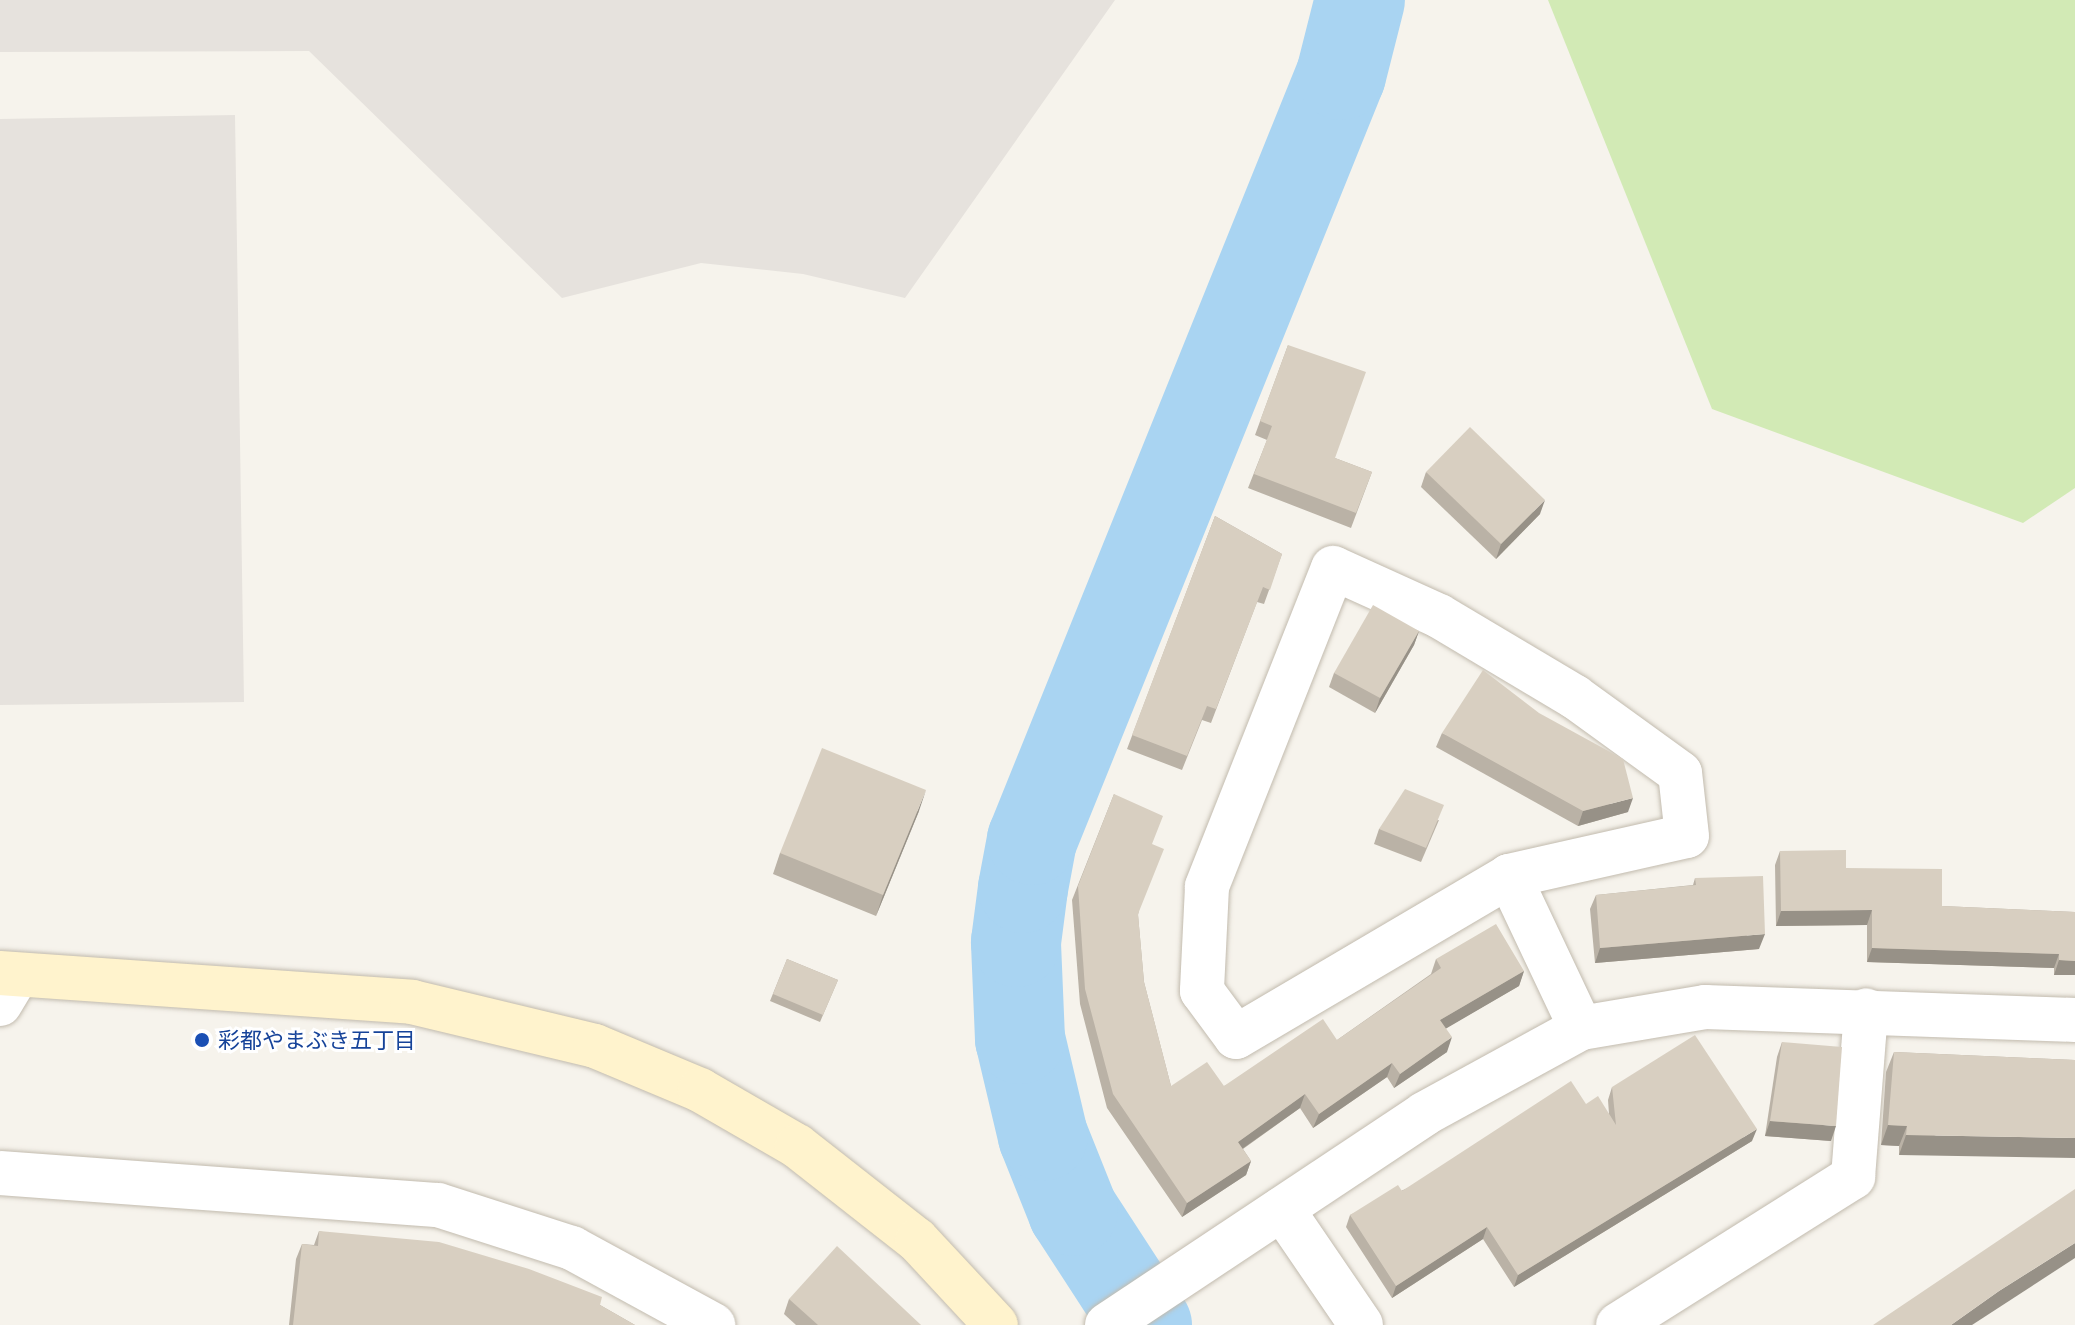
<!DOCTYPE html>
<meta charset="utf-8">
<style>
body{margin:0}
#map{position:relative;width:2075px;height:1325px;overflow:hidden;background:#f6f3ec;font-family:Commissioner,"Noto Sans JP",sans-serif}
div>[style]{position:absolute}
.industrial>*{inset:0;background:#e6e2dd}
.green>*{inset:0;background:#d2eab5}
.river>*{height:90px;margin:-45px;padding:0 45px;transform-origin:45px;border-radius:45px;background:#a9d4f2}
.roads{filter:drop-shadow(0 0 2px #c2bbae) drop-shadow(0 0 2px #c2bbae)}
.street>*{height:44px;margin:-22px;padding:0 22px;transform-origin:22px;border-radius:22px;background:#fff}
.secondary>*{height:44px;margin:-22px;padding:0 22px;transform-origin:22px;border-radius:22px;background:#fff3cd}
.wall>*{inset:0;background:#bab2a6}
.shaded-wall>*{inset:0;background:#979187}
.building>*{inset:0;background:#d8cfc1}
.dots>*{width:22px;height:22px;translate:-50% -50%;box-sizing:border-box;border:4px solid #fff;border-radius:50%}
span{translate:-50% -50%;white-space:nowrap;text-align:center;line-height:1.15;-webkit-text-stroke:6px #fff;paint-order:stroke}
.transit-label{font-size:22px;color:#164399}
.left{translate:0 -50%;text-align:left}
</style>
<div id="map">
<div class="industrial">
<div style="clip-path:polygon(0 0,1115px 0,905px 298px,803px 274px,701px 263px,562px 298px,309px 51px,0 52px)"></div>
<div style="clip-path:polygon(235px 115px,244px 702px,0 705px,0 119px)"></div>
</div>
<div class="green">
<div style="clip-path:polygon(1548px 0,2075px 0,2075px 488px,2023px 523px,1712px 409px)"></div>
</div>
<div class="river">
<div style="left:1147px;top:1325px;width:136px;rotate:-123deg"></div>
<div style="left:1073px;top:1211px;width:81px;rotate:-111.8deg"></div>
<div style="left:1043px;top:1136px;width:100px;rotate:-103.3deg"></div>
<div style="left:1020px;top:1039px;width:97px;rotate:-92.4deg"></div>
<div style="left:1016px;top:942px;width:54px;rotate:-82.6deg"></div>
<div style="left:1023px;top:888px;width:49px;rotate:-79.4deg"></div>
<div style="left:1032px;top:840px;width:825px;rotate:-68.01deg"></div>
<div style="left:1341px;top:75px;width:77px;rotate:-75.8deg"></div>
</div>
<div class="roads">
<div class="street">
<div style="left:1509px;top:876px;width:182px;rotate:-12.7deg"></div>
<div style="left:1687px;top:836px;width:63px;rotate:-96.3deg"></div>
<div style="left:1680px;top:773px;width:130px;rotate:-144.1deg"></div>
<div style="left:1575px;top:697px;width:158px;rotate:-149.2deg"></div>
<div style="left:1439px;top:616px;width:116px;rotate:-155.6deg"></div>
<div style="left:1333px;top:568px;width:343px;rotate:111.6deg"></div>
<div style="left:1207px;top:887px;width:104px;rotate:92.8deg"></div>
<div style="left:1202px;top:991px;width:57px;rotate:53.5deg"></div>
<div style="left:1236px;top:1037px;width:317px;rotate:-30.5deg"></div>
<div style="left:1509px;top:876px;width:168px;rotate:64.7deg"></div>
<div style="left:0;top:1004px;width:33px;rotate:-59deg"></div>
<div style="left:0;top:1173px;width:439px;rotate:4.2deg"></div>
<div style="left:438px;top:1205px;width:141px;rotate:17.8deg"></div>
<div style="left:572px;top:1248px;width:161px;rotate:28.6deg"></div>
<div style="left:1282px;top:1209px;width:140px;rotate:55.7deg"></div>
<div style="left:1107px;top:1325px;width:381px;rotate:-33.6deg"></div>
<div style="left:1424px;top:1114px;width:179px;rotate:-28.7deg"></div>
<div style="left:1581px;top:1028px;width:126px;rotate:-9.6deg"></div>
<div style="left:1705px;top:1007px;width:370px;rotate:2deg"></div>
<div style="left:1618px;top:1325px;width:278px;rotate:-32.2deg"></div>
<div style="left:1853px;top:1177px;width:167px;rotate:-85.5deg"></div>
</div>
<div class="secondary">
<div style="left:0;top:973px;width:413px;rotate:4deg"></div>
<div style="left:412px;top:1002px;width:188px;rotate:13.5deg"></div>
<div style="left:595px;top:1046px;width:114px;rotate:22.7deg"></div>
<div style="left:700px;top:1090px;width:112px;rotate:30deg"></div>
<div style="left:797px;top:1146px;width:152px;rotate:38.1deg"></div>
<div style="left:917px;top:1240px;width:116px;rotate:47.1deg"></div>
</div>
</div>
<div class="wall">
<div style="clip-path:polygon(1288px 345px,1335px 458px,1372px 472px,1351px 528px,1248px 488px,1267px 440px,1255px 435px)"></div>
<div style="clip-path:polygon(1426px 472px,1540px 514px,1496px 559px,1421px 487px)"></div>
<div style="clip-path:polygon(1215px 516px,1282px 554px,1264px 604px,1257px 602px,1211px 723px,1202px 720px,1182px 770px,1127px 749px)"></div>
<div style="clip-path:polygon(1419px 631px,1414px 645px,1375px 713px,1329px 687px,1334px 673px)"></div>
<div style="clip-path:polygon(1442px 733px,1628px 812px,1578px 826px,1436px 747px)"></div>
<div style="clip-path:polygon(1114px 794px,1152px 844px,1138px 915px,1144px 982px,1171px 1086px,1224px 1086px,1337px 1040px,1431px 974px,1436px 959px,1524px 971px,1519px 986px,1446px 1028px,1447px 1052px,1394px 1088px,1387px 1077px,1313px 1128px,1300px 1108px,1243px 1149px,1251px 1161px,1246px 1175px,1182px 1217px,1107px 1108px,1080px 1004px,1072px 900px)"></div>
<div style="clip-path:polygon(919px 811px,876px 916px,773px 874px,780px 853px)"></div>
<div style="clip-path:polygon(1439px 820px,1421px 862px,1374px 844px,1379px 829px)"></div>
<div style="clip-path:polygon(1780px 851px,1942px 906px,2075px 912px,2075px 975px,2054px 975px,2054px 968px,1867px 962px,1867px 925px,1776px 926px,1775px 865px)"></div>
<div style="clip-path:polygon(1695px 878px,1759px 949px,1595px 963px,1590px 909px,1596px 895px,1693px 885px)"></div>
<div style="clip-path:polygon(787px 959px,838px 980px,820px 1022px,770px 1001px)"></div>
<div style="clip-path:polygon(1782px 1042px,1831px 1141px,1765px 1136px,1777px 1057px)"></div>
<div style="clip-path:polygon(1894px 1052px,2075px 1060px,1899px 1155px,1899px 1146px,1881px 1145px,1886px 1072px)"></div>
<div style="clip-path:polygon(1612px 1087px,1752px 1141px,1514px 1287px,1483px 1239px,1392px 1298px,1346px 1227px,1350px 1215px,1586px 1104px,1609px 1114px,1608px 1100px)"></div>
<div style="clip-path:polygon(319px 1231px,600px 1305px,635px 1325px,289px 1325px,296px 1259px,302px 1244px,314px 1245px)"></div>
<div style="clip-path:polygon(789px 1299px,921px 1325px,796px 1325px,784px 1314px)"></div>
</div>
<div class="shaded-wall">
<div style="clip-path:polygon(1545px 500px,1540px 514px,1496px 559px,1501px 544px)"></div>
<div style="clip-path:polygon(1419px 631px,1414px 645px,1375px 713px,1380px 698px)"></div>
<div style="clip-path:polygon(926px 790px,919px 811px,876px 916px,883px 895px)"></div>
<div style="clip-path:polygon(1633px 798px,1628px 812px,1578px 826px,1583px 811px)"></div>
<div style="clip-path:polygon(1872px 910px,1867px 925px,1776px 926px,1781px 911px)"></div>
<div style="clip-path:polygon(1765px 934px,1759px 949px,1595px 963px,1600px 948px)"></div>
<div style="clip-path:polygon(1872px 948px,2059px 954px,2054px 968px,1867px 962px)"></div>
<div style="clip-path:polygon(2059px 960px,2075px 961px,2075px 975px,2054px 975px)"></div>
<div style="clip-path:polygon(1524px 971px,1519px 986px,1435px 1035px,1440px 1020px)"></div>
<div style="clip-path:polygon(1452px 1037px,1447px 1052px,1394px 1088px,1400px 1074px)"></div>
<div style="clip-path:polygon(1392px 1063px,1387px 1077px,1313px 1128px,1319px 1114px)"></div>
<div style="clip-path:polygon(1305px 1094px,1300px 1108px,1232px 1156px,1238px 1142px)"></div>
<div style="clip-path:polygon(1770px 1121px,1836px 1126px,1831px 1141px,1765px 1136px)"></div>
<div style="clip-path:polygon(1888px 1125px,1907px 1126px,1899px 1146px,1881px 1145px)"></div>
<div style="clip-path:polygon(1757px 1129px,1752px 1141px,1514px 1287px,1518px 1275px)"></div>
<div style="clip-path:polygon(1906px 1135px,2075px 1138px,2075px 1158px,1899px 1155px)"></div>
<div style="clip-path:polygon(1251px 1161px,1246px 1175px,1182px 1217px,1187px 1203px)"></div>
<div style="clip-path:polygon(1487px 1227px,1483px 1239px,1392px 1298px,1396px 1286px)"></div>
<div style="clip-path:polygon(2075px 1243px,2075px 1258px,1972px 1325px,1951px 1325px,1999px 1291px)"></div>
</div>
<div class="building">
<div style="clip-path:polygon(1288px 345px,1366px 372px,1335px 458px,1372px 472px,1356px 513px,1254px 474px,1272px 426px,1260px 421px)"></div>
<div style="clip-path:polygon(1470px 427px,1545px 500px,1501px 544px,1426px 472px)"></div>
<div style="clip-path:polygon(1215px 516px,1282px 554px,1270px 590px,1263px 587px,1216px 709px,1207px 706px,1187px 756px,1132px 735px)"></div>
<div style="clip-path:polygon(1373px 605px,1419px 631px,1380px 698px,1334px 673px)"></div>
<div style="clip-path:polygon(1483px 670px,1539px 713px,1623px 759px,1633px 798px,1583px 811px,1442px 733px)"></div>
<div style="clip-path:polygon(822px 748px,926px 790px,883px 895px,780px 853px)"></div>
<div style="clip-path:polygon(1405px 789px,1444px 805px,1426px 848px,1379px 829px)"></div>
<div style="clip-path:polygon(1114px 794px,1163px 816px,1152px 844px,1164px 849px,1138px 914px,1144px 982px,1171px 1086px,1207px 1062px,1224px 1086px,1323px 1019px,1337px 1040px,1441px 968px,1436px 959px,1496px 924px,1524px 971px,1440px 1020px,1452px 1037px,1400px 1074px,1392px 1063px,1319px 1114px,1305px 1094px,1238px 1142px,1251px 1161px,1187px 1203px,1113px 1094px,1085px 989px,1078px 886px)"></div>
<div style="clip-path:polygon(1846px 850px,1846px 868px,1942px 869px,1942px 906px,2075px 912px,2075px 961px,2059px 960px,2059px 954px,1872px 948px,1872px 910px,1781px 911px,1780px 851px)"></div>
<div style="clip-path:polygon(1763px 876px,1765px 934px,1600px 948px,1596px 895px,1696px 885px,1695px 878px)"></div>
<div style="clip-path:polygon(787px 959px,838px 980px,823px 1015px,773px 994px)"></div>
<div style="clip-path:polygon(1695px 1035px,1757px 1129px,1518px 1275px,1487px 1227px,1396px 1286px,1350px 1215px,1398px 1185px,1402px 1191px,1571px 1081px,1586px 1104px,1598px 1096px,1616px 1125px,1612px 1087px)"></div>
<div style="clip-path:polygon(1782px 1042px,1842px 1047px,1836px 1126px,1770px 1121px)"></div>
<div style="clip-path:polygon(1894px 1052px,2075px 1060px,2075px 1138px,1906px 1135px,1907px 1126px,1888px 1125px)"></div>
<div style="clip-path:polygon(2075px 1189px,2075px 1243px,1999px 1291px,1951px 1325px,1873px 1325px)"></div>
<div style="clip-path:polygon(319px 1231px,439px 1242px,529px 1269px,602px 1297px,600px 1305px,635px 1325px,293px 1325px,302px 1244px,318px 1246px)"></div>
<div style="clip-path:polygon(837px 1246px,921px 1325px,818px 1325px,789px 1299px)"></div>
</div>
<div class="dots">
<div style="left:202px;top:1040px;background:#1a4fb4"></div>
</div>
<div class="transit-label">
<span class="left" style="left:218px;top:1040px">彩都やまぶき五丁目</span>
</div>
</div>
